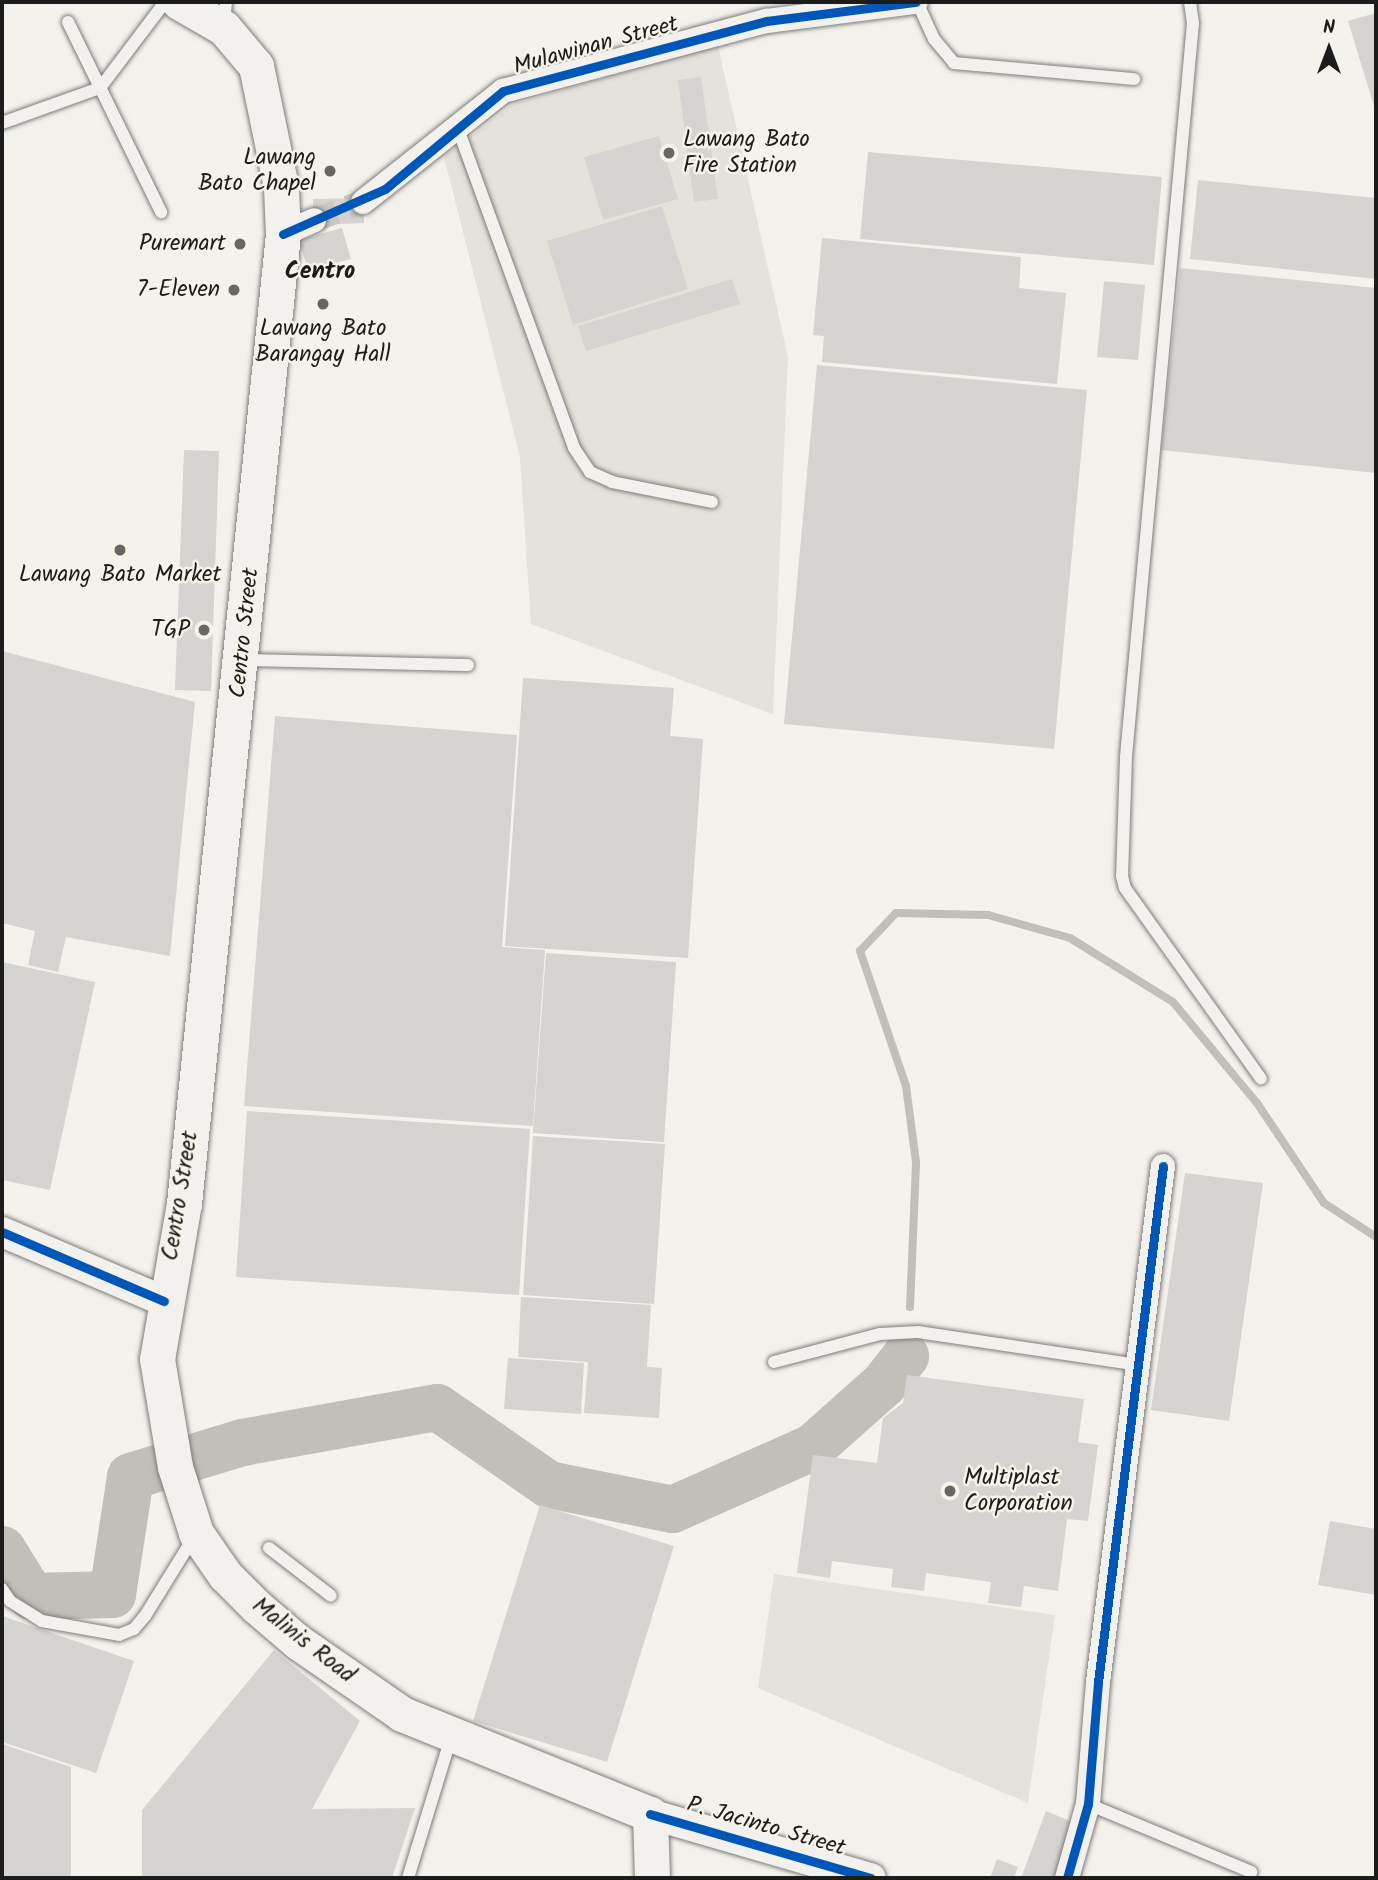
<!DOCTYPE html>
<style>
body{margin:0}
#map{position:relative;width:1378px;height:1880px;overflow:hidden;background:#f4f2ec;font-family:Kalam,sans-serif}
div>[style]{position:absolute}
.built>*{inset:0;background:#e4e2da}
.stream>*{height:8px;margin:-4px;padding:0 4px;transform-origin:4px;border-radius:4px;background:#c2bfb8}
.river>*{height:47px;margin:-23.5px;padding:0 23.5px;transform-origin:23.5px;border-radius:23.5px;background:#c2bfb8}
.building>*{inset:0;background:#d5d4d0}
.minor-tunnel>*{height:24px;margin-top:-12px;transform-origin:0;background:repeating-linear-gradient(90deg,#c9c7c2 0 24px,transparent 0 36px)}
.roads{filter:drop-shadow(0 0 2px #7d7c7a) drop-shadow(0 0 2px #7d7c7a)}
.service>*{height:12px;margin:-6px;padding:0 6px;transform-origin:6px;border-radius:6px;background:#f2f1ed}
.minor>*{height:24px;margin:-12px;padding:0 12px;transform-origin:12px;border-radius:12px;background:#f2f1ed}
.tertiary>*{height:30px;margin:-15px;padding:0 15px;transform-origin:15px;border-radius:15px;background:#f2f1ed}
.secondary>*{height:35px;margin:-17.5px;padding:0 17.5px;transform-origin:17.5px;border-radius:17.5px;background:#f2f1ed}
.cycleway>*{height:9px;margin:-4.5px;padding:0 4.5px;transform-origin:4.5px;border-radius:4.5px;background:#0057b8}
.dots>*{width:19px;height:19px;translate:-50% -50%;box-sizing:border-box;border:4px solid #f7f3e8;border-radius:50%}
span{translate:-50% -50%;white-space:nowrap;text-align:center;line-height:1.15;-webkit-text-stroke:5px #f7f3e8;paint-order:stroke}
.street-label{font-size:23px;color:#1c1c1c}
.poi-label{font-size:23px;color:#1c1c1c}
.left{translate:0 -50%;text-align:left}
.right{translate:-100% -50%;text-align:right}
.neighbourhood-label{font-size:24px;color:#1c1c1c;font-weight:700}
.frame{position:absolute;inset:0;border:4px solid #1c1c1c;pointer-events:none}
.north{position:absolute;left:1294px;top:14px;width:70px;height:70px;-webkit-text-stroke:5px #f7f3e8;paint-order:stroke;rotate:0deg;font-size:19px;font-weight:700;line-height:28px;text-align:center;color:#1c1c1c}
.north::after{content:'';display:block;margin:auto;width:24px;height:32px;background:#1c1c1c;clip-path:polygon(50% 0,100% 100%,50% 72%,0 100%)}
</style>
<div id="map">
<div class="built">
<div style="clip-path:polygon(718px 46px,788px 357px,773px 714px,531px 624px,520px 457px,444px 157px,513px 104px)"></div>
<div style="clip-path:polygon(774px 1574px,1055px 1615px,1028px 1803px,758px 1688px)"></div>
</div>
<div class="stream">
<div style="left:910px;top:1307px;width:145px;rotate:-87.6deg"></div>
<div style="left:916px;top:1162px;width:77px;rotate:-97.5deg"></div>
<div style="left:906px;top:1086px;width:143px;rotate:-108.8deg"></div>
<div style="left:860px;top:951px;width:52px;rotate:-46.5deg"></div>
<div style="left:896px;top:913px;width:92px;rotate:1.2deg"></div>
<div style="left:988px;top:915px;width:85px;rotate:15.7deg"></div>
<div style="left:1070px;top:938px;width:121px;rotate:31.9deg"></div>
<div style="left:1173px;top:1002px;width:131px;rotate:50.3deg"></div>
<div style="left:1257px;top:1103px;width:120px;rotate:56.2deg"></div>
<div style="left:1324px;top:1203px;width:62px;rotate:33.2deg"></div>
</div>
<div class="river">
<div style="left:2px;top:1549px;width:55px;rotate:58.3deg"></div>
<div style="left:31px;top:1596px;width:81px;rotate:-1.4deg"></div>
<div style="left:112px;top:1594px;width:119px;rotate:-81.3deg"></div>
<div style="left:130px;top:1476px;width:117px;rotate:-16.9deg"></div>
<div style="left:242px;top:1442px;width:198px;rotate:-10.2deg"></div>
<div style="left:437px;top:1407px;width:135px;rotate:34.7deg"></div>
<div style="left:548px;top:1484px;width:126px;rotate:11.4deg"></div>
<div style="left:672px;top:1509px;width:153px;rotate:-23.9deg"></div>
<div style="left:812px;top:1447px;width:95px;rotate:-41.6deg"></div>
<div style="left:883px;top:1384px;width:36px;rotate:-52deg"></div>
</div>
<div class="building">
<div style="clip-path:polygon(1376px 13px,1376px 113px,1348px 21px)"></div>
<div style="clip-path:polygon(701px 77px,718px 199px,694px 202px,678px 80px)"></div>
<div style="clip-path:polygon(659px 136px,678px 199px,603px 220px,584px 157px)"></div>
<div style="clip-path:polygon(868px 152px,1162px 177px,1154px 265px,860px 239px)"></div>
<div style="clip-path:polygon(1198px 180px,1376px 198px,1376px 279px,1190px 259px)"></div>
<div style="clip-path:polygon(363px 198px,364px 223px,314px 225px,313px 199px)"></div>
<div style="clip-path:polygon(662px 206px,688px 289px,573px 325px,547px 241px)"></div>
<div style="clip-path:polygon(342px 228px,351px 259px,308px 270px,299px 240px)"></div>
<div style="clip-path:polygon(822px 238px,1021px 257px,1019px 288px,1066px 293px,1057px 384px,822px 362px,824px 336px,813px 335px)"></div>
<div style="clip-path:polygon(1180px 268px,1376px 288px,1376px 473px,1161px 450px)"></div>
<div style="clip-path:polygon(732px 279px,740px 304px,586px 351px,578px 326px)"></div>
<div style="clip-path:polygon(1104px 281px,1145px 285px,1138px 360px,1097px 357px)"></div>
<div style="clip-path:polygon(817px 365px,1087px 390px,1054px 749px,784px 724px)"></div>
<div style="clip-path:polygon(184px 450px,219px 451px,211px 691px,175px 690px)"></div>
<div style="clip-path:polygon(2px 651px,195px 702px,170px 956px,66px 937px,58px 972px,28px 965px,35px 931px,2px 923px)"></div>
<div style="clip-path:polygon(523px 678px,674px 688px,670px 736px,703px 739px,688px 958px,505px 946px)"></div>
<div style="clip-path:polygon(275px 716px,517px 735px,502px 947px,545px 950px,533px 1126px,244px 1106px)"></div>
<div style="clip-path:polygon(546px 953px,676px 962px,664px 1142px,533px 1133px)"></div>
<div style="clip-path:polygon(2px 962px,95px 982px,50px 1190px,2px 1180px)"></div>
<div style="clip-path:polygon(247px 1111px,530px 1129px,519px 1295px,236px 1277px)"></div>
<div style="clip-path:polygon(533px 1136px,665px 1144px,654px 1304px,523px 1295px)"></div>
<div style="clip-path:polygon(1185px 1173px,1263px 1183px,1229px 1421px,1151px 1410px)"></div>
<div style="clip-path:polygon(521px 1297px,651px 1305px,647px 1367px,662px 1368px,659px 1418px,584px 1413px,588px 1362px,518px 1357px)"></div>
<div style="clip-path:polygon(508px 1358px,584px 1363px,581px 1414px,504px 1409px)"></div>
<div style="clip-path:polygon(907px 1375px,1084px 1399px,1078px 1442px,1098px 1445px,1088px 1521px,1067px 1519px,1058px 1591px,1024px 1586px,1021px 1607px,988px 1603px,991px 1582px,926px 1573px,924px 1591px,891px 1587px,893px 1569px,832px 1561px,830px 1578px,797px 1573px,813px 1455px,877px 1463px,883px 1418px,903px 1403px)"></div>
<div style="clip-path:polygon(540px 1505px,674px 1546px,607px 1762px,473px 1721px)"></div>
<div style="clip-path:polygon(1330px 1521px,1376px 1529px,1376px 1595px,1318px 1585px)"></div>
<div style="clip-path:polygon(2px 1616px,134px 1661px,96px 1773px,2px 1742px)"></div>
<div style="clip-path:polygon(274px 1650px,360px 1721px,312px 1809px,415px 1808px,392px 1878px,142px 1878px,142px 1810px)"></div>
<div style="clip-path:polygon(2px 1744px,71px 1767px,71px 1878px,2px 1878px)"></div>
<div style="clip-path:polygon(1046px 1811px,1075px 1823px,1054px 1878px,1021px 1878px)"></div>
<div style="clip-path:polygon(997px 1859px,1018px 1867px,1014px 1878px,990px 1878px)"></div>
</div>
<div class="minor-tunnel">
<div style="left:314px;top:220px;width:52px;rotate:-20.2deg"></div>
</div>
<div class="roads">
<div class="service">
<div style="left:917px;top:2px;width:41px;rotate:65.3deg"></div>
<div style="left:934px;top:39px;width:31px;rotate:50deg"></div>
<div style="left:954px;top:63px;width:181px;rotate:5.1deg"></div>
<div style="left:1190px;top:2px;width:21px;rotate:82deg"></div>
<div style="left:1193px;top:23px;width:737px;rotate:95.22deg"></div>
<div style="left:1126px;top:757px;width:119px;rotate:91.9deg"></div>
<div style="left:1122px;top:876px;width:12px;rotate:76deg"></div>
<div style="left:1125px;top:888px;width:234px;rotate:54.5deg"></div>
<div style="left:68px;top:22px;width:212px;rotate:63.9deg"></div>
<div style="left:224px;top:24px;width:22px;rotate:-85deg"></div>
<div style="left:2px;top:123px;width:104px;rotate:-19.7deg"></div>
<div style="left:100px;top:88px;width:108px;rotate:-52.9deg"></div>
<div style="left:458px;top:129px;width:339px;rotate:70deg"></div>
<div style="left:574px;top:448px;width:29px;rotate:56deg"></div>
<div style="left:590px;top:472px;width:24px;rotate:24deg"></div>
<div style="left:612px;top:482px;width:102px;rotate:11.3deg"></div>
<div style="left:243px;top:660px;width:225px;rotate:1.3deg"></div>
<div style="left:774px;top:1362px;width:110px;rotate:-14.8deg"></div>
<div style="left:880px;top:1334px;width:38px;rotate:-3deg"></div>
<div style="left:918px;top:1332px;width:222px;rotate:8.5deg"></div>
<div style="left:269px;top:1548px;width:78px;rotate:37.7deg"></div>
<div style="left:2px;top:1589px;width:14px;rotate:56deg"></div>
<div style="left:10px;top:1601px;width:38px;rotate:32deg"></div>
<div style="left:42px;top:1621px;width:78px;rotate:10.3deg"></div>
<div style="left:119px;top:1635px;width:16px;rotate:-22deg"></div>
<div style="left:134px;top:1629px;width:17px;rotate:-50deg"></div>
<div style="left:145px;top:1616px;width:93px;rotate:-58.2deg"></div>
<div style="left:1088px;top:1804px;width:177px;rotate:22.6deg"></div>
<div style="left:408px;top:1878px;width:147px;rotate:-73deg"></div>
</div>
<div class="minor">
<div style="left:363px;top:202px;width:179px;rotate:-38.4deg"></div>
<div style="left:503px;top:91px;width:273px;rotate:-14.9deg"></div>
<div style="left:767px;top:21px;width:150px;rotate:-7.3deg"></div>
<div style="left:283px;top:234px;width:34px;rotate:-24deg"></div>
<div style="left:1067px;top:1878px;width:77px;rotate:-74.2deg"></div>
<div style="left:1088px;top:1804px;width:122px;rotate:-85.3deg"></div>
<div style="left:1098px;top:1682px;width:520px;rotate:-82.82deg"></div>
</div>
<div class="tertiary">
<div style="left:2px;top:1232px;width:176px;rotate:23.1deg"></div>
<div style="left:650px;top:1814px;width:230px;rotate:16.2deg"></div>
</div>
<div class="secondary">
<div style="left:179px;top:2px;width:52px;rotate:30deg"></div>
<div style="left:224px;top:28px;width:50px;rotate:49.9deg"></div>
<div style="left:256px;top:66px;width:124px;rotate:78.3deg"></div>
<div style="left:281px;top:187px;width:47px;rotate:87.6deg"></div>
<div style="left:283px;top:234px;width:974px;rotate:95.83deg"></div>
<div style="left:184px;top:1203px;width:158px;rotate:99.8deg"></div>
<div style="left:157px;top:1359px;width:109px;rotate:80.5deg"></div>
<div style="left:175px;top:1467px;width:69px;rotate:72.3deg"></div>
<div style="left:196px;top:1533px;width:51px;rotate:55.4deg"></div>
<div style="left:225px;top:1575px;width:45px;rotate:45deg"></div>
<div style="left:257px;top:1607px;width:54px;rotate:40.5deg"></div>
<div style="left:298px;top:1642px;width:126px;rotate:34.7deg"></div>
<div style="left:402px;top:1714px;width:267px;rotate:22deg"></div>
<div style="left:650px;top:1814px;width:64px;rotate:88.2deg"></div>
</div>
</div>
<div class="cycleway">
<div style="left:283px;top:234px;width:111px;rotate:-23.8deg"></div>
<div style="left:385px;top:189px;width:153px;rotate:-39.7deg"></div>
<div style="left:503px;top:91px;width:273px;rotate:-14.9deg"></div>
<div style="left:767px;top:21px;width:150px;rotate:-7.3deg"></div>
<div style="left:2px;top:1232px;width:176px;rotate:23.1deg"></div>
<div style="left:650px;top:1814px;width:230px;rotate:16.2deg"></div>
<div style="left:1067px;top:1878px;width:77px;rotate:-74.2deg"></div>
<div style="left:1088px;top:1804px;width:122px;rotate:-85.3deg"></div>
<div style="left:1098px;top:1682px;width:520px;rotate:-82.82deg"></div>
</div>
<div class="dots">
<div style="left:669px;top:153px;background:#686765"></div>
<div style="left:330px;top:171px;background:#686765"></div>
<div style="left:240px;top:244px;background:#686765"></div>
<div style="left:234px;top:290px;background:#686765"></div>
<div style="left:323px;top:304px;background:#686765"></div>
<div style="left:120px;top:550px;background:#686765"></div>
<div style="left:204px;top:630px;background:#686765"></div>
<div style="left:950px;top:1491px;background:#686765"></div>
</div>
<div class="street-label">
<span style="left:596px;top:46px;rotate:-15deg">Mulawinan Street</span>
<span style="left:245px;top:633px;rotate:-84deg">Centro Street</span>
<span style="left:181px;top:1196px;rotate:-81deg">Centro Street</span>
<span style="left:303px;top:1641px;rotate:38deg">Malinis Road</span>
<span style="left:766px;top:1827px;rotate:16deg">P. Jacinto Street</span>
</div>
<div class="poi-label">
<span class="left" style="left:683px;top:153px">Lawang Bato<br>Fire Station</span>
<span class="right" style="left:316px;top:171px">Lawang<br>Bato Chapel</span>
<span class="right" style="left:226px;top:244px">Puremart</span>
<span class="right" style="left:220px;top:290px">7-Eleven</span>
<span style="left:323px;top:342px">Lawang Bato<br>Barangay Hall</span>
<span style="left:120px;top:575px">Lawang Bato Market</span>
<span class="right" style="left:190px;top:630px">TGP</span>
<span class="left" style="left:964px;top:1491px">Multiplast<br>Corporation</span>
</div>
<div class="neighbourhood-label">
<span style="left:320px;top:272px">Centro</span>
</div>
<div class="frame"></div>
<div class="north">N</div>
</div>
